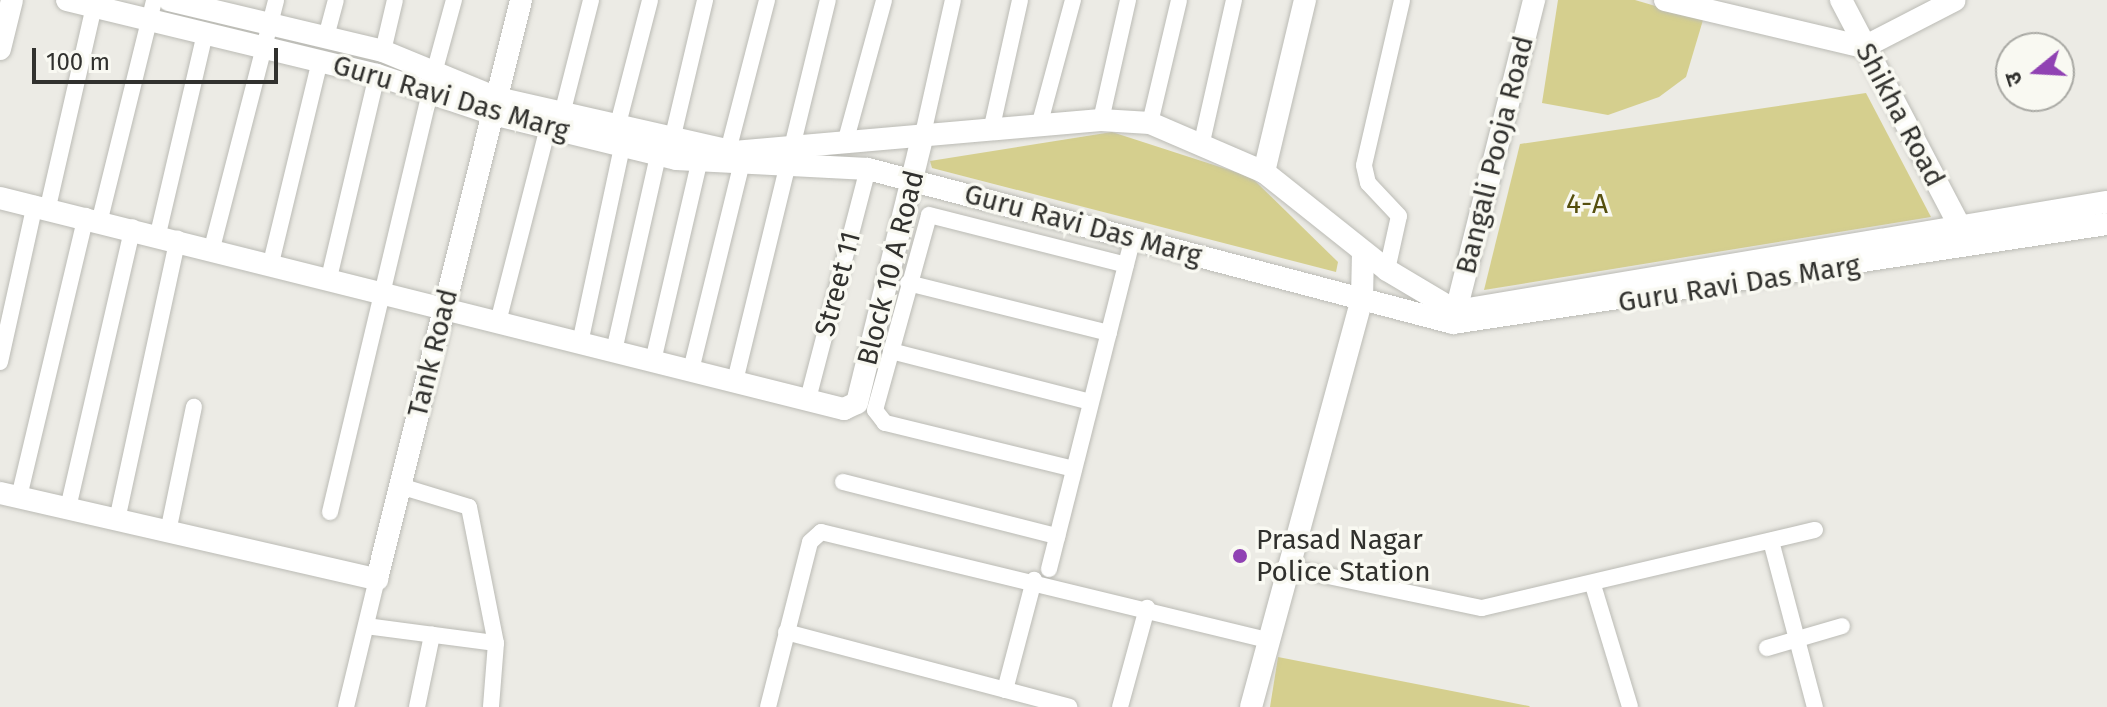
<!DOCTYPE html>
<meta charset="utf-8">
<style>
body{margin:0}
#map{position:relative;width:2107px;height:707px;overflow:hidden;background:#ecebe5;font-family:"Fira Sans","Noto Sans Devanagari",sans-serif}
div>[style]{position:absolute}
.green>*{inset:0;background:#d5cf8e}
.roads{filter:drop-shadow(0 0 2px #bbbbb5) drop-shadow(0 0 2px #bbbbb5)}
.street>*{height:16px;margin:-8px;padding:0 8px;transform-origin:8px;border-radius:8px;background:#fff}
.secondary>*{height:22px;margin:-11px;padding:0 11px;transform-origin:11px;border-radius:11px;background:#fff}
.dots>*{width:22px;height:22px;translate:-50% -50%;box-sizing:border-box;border:4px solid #f9f9f2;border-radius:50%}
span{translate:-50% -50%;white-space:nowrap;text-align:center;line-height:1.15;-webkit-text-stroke:7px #f9f9f2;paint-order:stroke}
.street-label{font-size:28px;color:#31312e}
.park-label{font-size:28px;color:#554f0e}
.poi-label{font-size:28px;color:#31312e}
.left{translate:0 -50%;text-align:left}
.north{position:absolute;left:1995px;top:32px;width:80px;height:80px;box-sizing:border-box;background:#f9f9f2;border:2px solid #a9a9a4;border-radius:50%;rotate:252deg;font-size:22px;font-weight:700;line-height:32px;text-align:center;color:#31312e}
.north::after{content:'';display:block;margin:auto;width:28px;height:36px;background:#9042b3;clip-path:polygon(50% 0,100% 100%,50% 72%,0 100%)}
.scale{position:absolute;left:32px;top:48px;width:246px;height:36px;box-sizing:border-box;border:4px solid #31312e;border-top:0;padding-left:10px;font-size:24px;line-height:28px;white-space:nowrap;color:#31312e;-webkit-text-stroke:6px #f9f9f2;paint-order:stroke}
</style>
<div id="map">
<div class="green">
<div style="clip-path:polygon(1558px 0,1635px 0,1703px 20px,1686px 77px,1659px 97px,1608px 115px,1542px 103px)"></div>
<div style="clip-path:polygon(1866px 93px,1931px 217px,1484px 290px,1520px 144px)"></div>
<div style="clip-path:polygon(1112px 132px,1251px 177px,1338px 262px,1336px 272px,932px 168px,930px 161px)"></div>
<div style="clip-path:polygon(1278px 657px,1529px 706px,1530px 707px,1270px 707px)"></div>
</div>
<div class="roads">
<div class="street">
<div style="left:326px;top:37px;width:38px;rotate:-75deg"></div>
<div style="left:383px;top:51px;width:52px;rotate:-76.8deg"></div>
<div style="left:434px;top:73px;width:76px;rotate:-74.7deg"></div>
<div style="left:562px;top:114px;width:118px;rotate:-75.7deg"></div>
<div style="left:1101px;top:120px;width:123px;rotate:-77.3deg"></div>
<div style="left:1150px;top:123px;width:126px;rotate:-76.7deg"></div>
<div style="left:1039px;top:126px;width:131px;rotate:-74.9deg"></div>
<div style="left:617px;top:128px;width:132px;rotate:-75.5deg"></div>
<div style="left:991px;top:131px;width:134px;rotate:-77.5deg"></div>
<div style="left:923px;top:134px;width:137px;rotate:-77.4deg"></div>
<div style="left:672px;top:140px;width:144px;rotate:-76.7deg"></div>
<div style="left:1202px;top:142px;width:146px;rotate:-77.3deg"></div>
<div style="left:845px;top:143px;width:148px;rotate:-74.7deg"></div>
<div style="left:728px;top:151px;width:156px;rotate:-75.5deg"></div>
<div style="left:48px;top:207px;width:206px;rotate:-77.1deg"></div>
<div style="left:100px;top:219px;width:226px;rotate:-76.1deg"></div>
<div style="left:158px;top:234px;width:205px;rotate:-76.8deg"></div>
<div style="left:212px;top:248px;width:256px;rotate:-75.5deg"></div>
<div style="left:271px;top:263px;width:208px;rotate:-76.4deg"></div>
<div style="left:1387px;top:270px;width:55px;rotate:-77.5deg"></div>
<div style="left:1399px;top:216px;width:45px;rotate:-133.2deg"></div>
<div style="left:1368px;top:183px;width:18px;rotate:-103deg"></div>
<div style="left:1364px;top:165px;width:169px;rotate:-77deg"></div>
<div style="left:329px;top:278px;width:209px;rotate:-76.7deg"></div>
<div style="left:908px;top:283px;width:207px;rotate:14deg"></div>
<div style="left:498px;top:322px;width:201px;rotate:-75.6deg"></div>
<div style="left:580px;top:343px;width:200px;rotate:-77.9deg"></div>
<div style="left:614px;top:351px;width:201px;rotate:-77.3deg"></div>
<div style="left:891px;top:351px;width:206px;rotate:14.3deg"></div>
<div style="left:653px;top:361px;width:203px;rotate:-76.9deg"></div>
<div style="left:0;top:362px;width:162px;rotate:-77.5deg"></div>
<div style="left:691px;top:370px;width:209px;rotate:-76.2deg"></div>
<div style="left:735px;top:381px;width:392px;rotate:-76.3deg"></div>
<div style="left:808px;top:399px;width:238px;rotate:-75.4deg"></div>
<div style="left:1074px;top:469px;width:195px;rotate:-166.3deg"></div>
<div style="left:885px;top:423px;width:16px;rotate:-128deg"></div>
<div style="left:875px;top:410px;width:202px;rotate:-74.5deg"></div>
<div style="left:929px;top:215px;width:203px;rotate:14.2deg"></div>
<div style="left:843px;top:482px;width:221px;rotate:14.2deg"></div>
<div style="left:400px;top:486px;width:72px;rotate:16.9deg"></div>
<div style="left:469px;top:507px;width:139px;rotate:78.8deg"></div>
<div style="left:496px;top:643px;width:64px;rotate:94.5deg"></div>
<div style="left:19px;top:497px;width:289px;rotate:-76.6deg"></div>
<div style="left:68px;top:508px;width:288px;rotate:-77deg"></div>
<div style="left:330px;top:512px;width:433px;rotate:-76.6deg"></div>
<div style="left:117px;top:520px;width:288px;rotate:-77.8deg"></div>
<div style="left:168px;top:532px;width:128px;rotate:-78.3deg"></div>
<div style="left:1771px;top:541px;width:172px;rotate:75.2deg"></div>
<div style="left:1285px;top:567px;width:201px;rotate:11.8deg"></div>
<div style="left:1482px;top:608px;width:342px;rotate:-13.2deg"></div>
<div style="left:1049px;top:569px;width:341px;rotate:-75.8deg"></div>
<div style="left:1593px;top:585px;width:127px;rotate:73.1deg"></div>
<div style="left:366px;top:626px;width:131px;rotate:7.5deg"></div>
<div style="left:786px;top:632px;width:293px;rotate:14.8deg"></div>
<div style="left:1767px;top:648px;width:78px;rotate:-16.3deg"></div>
<div style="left:1005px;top:690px;width:114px;rotate:-75.2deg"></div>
<div style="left:346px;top:707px;width:132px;rotate:-76.4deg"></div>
<div style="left:417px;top:707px;width:74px;rotate:-78.2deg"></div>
<div style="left:768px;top:707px;width:170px;rotate:-75.7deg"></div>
<div style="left:810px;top:542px;width:15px;rotate:-42deg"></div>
<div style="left:821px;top:532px;width:459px;rotate:13.6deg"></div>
<div style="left:1120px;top:707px;width:103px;rotate:-74.7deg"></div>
</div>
<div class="secondary">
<div style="left:67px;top:0;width:319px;rotate:13.6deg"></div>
<div style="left:377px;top:75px;width:122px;rotate:18.6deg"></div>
<div style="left:493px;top:114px;width:188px;rotate:13.8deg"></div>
<div style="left:676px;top:159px;width:192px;rotate:3deg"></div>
<div style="left:868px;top:169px;width:605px;rotate:14.75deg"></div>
<div style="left:1453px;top:323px;width:661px;rotate:-8.61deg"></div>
<div style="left:169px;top:0;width:220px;rotate:13.4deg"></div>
<div style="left:383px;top:51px;width:123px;rotate:22.4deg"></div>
<div style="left:497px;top:98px;width:243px;rotate:12.8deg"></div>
<div style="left:734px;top:152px;width:368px;rotate:-5deg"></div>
<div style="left:1101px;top:120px;width:49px;rotate:3.5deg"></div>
<div style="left:1150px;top:123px;width:124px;rotate:23.3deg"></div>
<div style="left:1264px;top:172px;width:157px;rotate:38.5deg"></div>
<div style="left:1387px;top:270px;width:80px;rotate:30.7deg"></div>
<div style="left:1456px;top:311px;width:660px;rotate:-9.51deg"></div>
<div style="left:1665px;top:0;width:204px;rotate:13.3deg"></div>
<div style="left:1864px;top:47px;width:102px;rotate:-27.3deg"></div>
<div style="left:1841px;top:0;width:259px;rotate:62.3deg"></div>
<div style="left:0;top:49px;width:50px;rotate:-76.2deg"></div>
<div style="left:1264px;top:172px;width:177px;rotate:-76.6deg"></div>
<div style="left:0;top:198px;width:870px;rotate:14.04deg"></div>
<div style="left:844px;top:409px;width:14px;rotate:-25deg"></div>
<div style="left:857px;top:403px;width:277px;rotate:-76.2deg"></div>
<div style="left:1456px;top:311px;width:321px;rotate:-75.9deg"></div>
<div style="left:0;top:493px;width:387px;rotate:12.9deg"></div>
<div style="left:377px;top:579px;width:597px;rotate:-76.03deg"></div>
<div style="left:1251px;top:707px;width:423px;rotate:-74.8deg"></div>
<div style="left:1362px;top:299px;width:47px;rotate:-88.8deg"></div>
</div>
</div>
<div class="dots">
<div style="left:1240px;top:556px;background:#9042b3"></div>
</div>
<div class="street-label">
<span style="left:451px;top:98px;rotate:16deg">Guru Ravi Das Marg</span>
<span style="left:1900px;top:115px;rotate:62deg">Shikha Road</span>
<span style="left:1495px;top:155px;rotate:-76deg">Bangali Pooja Road</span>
<span style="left:1083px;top:225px;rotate:15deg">Guru Ravi Das Marg</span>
<span style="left:891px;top:268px;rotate:-76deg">Block 10 A Road</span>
<span style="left:838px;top:284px;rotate:-75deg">Street 11</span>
<span style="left:1739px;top:284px;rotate:-9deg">Guru Ravi Das Marg</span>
<span style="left:433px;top:353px;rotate:-76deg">Tank Road</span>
</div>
<div class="park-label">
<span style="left:1587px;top:204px">4-A</span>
</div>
<div class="poi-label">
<span class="left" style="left:1256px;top:556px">Prasad Nagar<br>Police Station</span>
</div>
<div class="north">उ</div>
<div class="scale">100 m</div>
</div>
